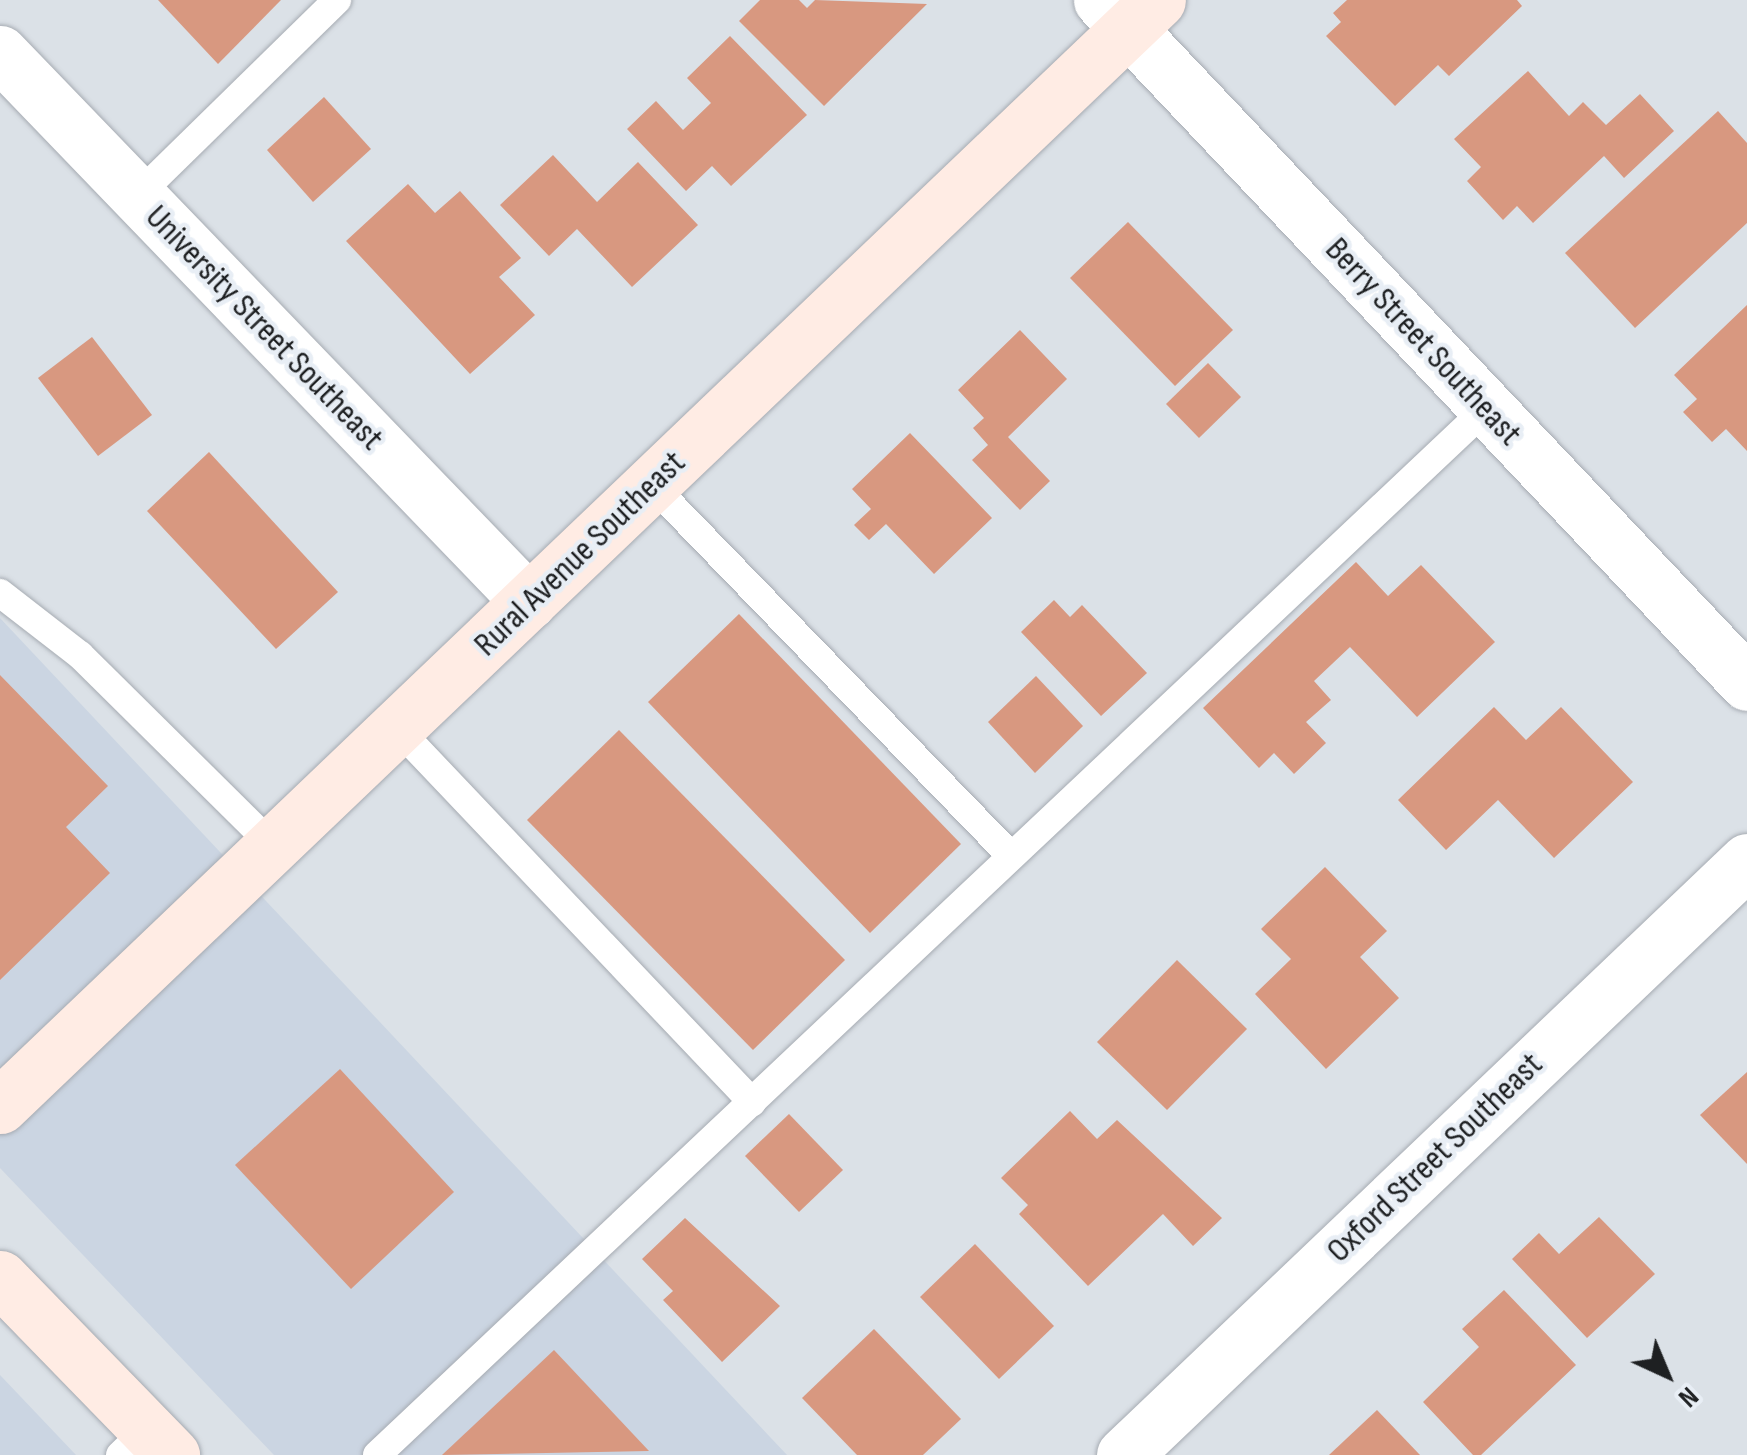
<!DOCTYPE html>
<style>
body{margin:0}
#map{position:relative;width:1747px;height:1455px;overflow:hidden;background:#dbe1e7;font-family:"Sofia Sans Condensed",sans-serif}
div>[style]{position:absolute}
.built>*{inset:0;background:#cbd5e2}
.building>*{inset:0;background:#d89880}
.roads{filter:drop-shadow(0 0 2px #a6abb2) drop-shadow(0 0 2px #a6abb2)}
.lane>*{height:28px;margin:-14px;padding:0 14px;transform-origin:14px;border-radius:14px;background:#fff}
.street>*{height:55px;margin:-27.5px;padding:0 27.5px;transform-origin:27.5px;border-radius:27.5px;background:#fff}
.secondary>*{height:55px;margin:-27.5px;padding:0 27.5px;transform-origin:27.5px;border-radius:27.5px;background:#ffece4}
span{translate:-50% -50%;white-space:nowrap;text-align:center;line-height:1.15;-webkit-text-stroke:9px #e8eef5;paint-order:stroke}
.street-label{font-size:35px;color:#1e2022}
.north{position:absolute;left:1617px;top:1325px;width:100px;height:100px;-webkit-text-stroke:8px #e8eef5;paint-order:stroke;rotate:136deg;font-size:28px;font-weight:700;line-height:40px;text-align:center;color:#1e2022}
.north::after{content:'';display:block;margin:auto;width:35px;height:45px;background:#1e2022;clip-path:polygon(50% 0,100% 100%,50% 72%,0 100%)}
</style>
<div id="map">
<div class="built">
<div style="clip-path:polygon(0 618px,787px 1455px,274px 1455px,0 1168px)"></div>
<div style="clip-path:polygon(0 1375px,76px 1455px,0 1455px)"></div>
</div>
<div class="building">
<div style="clip-path:polygon(158px 0,281px 0,218px 64px)"></div>
<div style="clip-path:polygon(760px 0,799px 0,807px 8px,815px 0,927px 4px,824px 106px,739px 21px)"></div>
<div style="clip-path:polygon(1347px 0,1517px 0,1522px 6px,1449px 76px,1438px 65px,1395px 106px,1326px 36px,1341px 22px,1333px 13px)"></div>
<div style="clip-path:polygon(730px 36px,807px 115px,731px 186px,712px 166px,686px 191px,627px 129px,656px 101px,683px 130px,711px 103px,687px 78px)"></div>
<div style="clip-path:polygon(1528px 71px,1569px 116px,1583px 102px,1606px 125px,1640px 94px,1674px 131px,1624px 178px,1604px 156px,1533px 223px,1517px 206px,1503px 220px,1467px 181px,1481px 167px,1454px 139px)"></div>
<div style="clip-path:polygon(324px 97px,371px 149px,313px 202px,267px 150px)"></div>
<div style="clip-path:polygon(1718px 111px,1747px 143px,1747px 223px,1635px 328px,1565px 253px)"></div>
<div style="clip-path:polygon(553px 155px,597px 202px,638px 162px,698px 225px,632px 287px,577px 229px,549px 256px,500px 205px)"></div>
<div style="clip-path:polygon(408px 184px,435px 213px,460px 191px,521px 258px,499px 277px,535px 315px,470px 374px,346px 241px)"></div>
<div style="clip-path:polygon(1128px 222px,1233px 330px,1175px 386px,1070px 278px)"></div>
<div style="clip-path:polygon(1747px 305px,1747px 451px,1726px 429px,1712px 442px,1683px 412px,1697px 399px,1674px 375px)"></div>
<div style="clip-path:polygon(1020px 330px,1067px 379px,1008px 437px,1050px 481px,1020px 510px,972px 460px,988px 445px,973px 428px,984px 418px,958px 390px)"></div>
<div style="clip-path:polygon(92px 337px,152px 415px,98px 456px,38px 378px)"></div>
<div style="clip-path:polygon(1208px 363px,1241px 397px,1199px 438px,1166px 404px)"></div>
<div style="clip-path:polygon(910px 433px,992px 518px,934px 574px,886px 524px,869px 540px,854px 525px,871px 509px,852px 489px)"></div>
<div style="clip-path:polygon(209px 452px,338px 592px,276px 649px,147px 511px)"></div>
<div style="clip-path:polygon(1356px 562px,1388px 596px,1421px 565px,1495px 642px,1417px 717px,1350px 647px,1314px 681px,1331px 700px,1306px 722px,1326px 743px,1294px 774px,1274px 753px,1259px 768px,1203px 708px)"></div>
<div style="clip-path:polygon(1054px 600px,1070px 617px,1082px 605px,1147px 673px,1101px 716px,1021px 632px)"></div>
<div style="clip-path:polygon(739px 614px,961px 844px,870px 933px,648px 702px)"></div>
<div style="clip-path:polygon(0 675px,108px 786px,66px 827px,110px 873px,0 980px)"></div>
<div style="clip-path:polygon(1036px 676px,1083px 726px,1035px 773px,988px 722px)"></div>
<div style="clip-path:polygon(1494px 707px,1526px 740px,1561px 707px,1633px 782px,1554px 858px,1498px 800px,1446px 850px,1398px 800px)"></div>
<div style="clip-path:polygon(619px 730px,845px 960px,753px 1050px,527px 820px)"></div>
<div style="clip-path:polygon(1325px 867px,1387px 931px,1360px 957px,1399px 998px,1326px 1069px,1255px 994px,1291px 959px,1261px 929px)"></div>
<div style="clip-path:polygon(1177px 960px,1247px 1029px,1167px 1110px,1097px 1042px)"></div>
<div style="clip-path:polygon(340px 1069px,454px 1192px,351px 1289px,235px 1165px)"></div>
<div style="clip-path:polygon(1747px 1072px,1747px 1164px,1700px 1115px)"></div>
<div style="clip-path:polygon(1070px 1111px,1097px 1139px,1117px 1120px,1222px 1218px,1193px 1246px,1163px 1214px,1088px 1286px,1019px 1214px,1028px 1205px,1001px 1178px)"></div>
<div style="clip-path:polygon(789px 1114px,843px 1170px,799px 1212px,745px 1156px)"></div>
<div style="clip-path:polygon(1599px 1217px,1655px 1274px,1587px 1338px,1512px 1259px,1539px 1233px,1559px 1254px)"></div>
<div style="clip-path:polygon(685px 1218px,780px 1306px,722px 1362px,663px 1300px,673px 1291px,642px 1259px)"></div>
<div style="clip-path:polygon(975px 1244px,1054px 1326px,999px 1379px,920px 1297px)"></div>
<div style="clip-path:polygon(1504px 1290px,1576px 1365px,1481px 1455px,1473px 1455px,1423px 1402px,1479px 1347px,1462px 1329px)"></div>
<div style="clip-path:polygon(874px 1329px,961px 1419px,923px 1455px,857px 1455px,802px 1398px)"></div>
<div style="clip-path:polygon(554px 1350px,649px 1451px,442px 1455px)"></div>
<div style="clip-path:polygon(1377px 1410px,1420px 1455px,1329px 1455px)"></div>
</div>
<div class="roads">
<div class="lane">
<div style="left:137px;top:196px;width:280px;rotate:-44.4deg"></div>
<div style="left:652px;top:485px;width:516px;rotate:45.94deg"></div>
<div style="left:0;top:593px;width:101px;rotate:37.8deg"></div>
<div style="left:80px;top:655px;width:272px;rotate:44.7deg"></div>
<div style="left:397px;top:728px;width:516px;rotate:46.49deg"></div>
<div style="left:120px;top:1455px;width:37px;rotate:-44deg"></div>
<div style="left:377px;top:1455px;width:1524px;rotate:-43.33deg"></div>
</div>
<div class="street">
<div style="left:1101px;top:0;width:940px;rotate:46.59deg"></div>
<div style="left:0;top:53px;width:762px;rotate:46.06deg"></div>
<div style="left:1124px;top:1455px;width:861px;rotate:-43.63deg"></div>
</div>
<div class="secondary">
<div style="left:0;top:1106px;width:1601px;rotate:-43.68deg"></div>
<div style="left:0;top:1278px;width:247px;rotate:45.8deg"></div>
</div>
</div>
<div class="street-label">
<span style="left:264px;top:328px;rotate:46deg">University Street Southeast</span>
<span style="left:1423px;top:342px;rotate:47deg">Berry Street Southeast</span>
<span style="left:580px;top:554px;rotate:-44deg">Rural Avenue Southeast</span>
<span style="left:1435px;top:1158px;rotate:-44deg">Oxford Street Southeast</span>
</div>
<div class="north">N</div>
</div>
